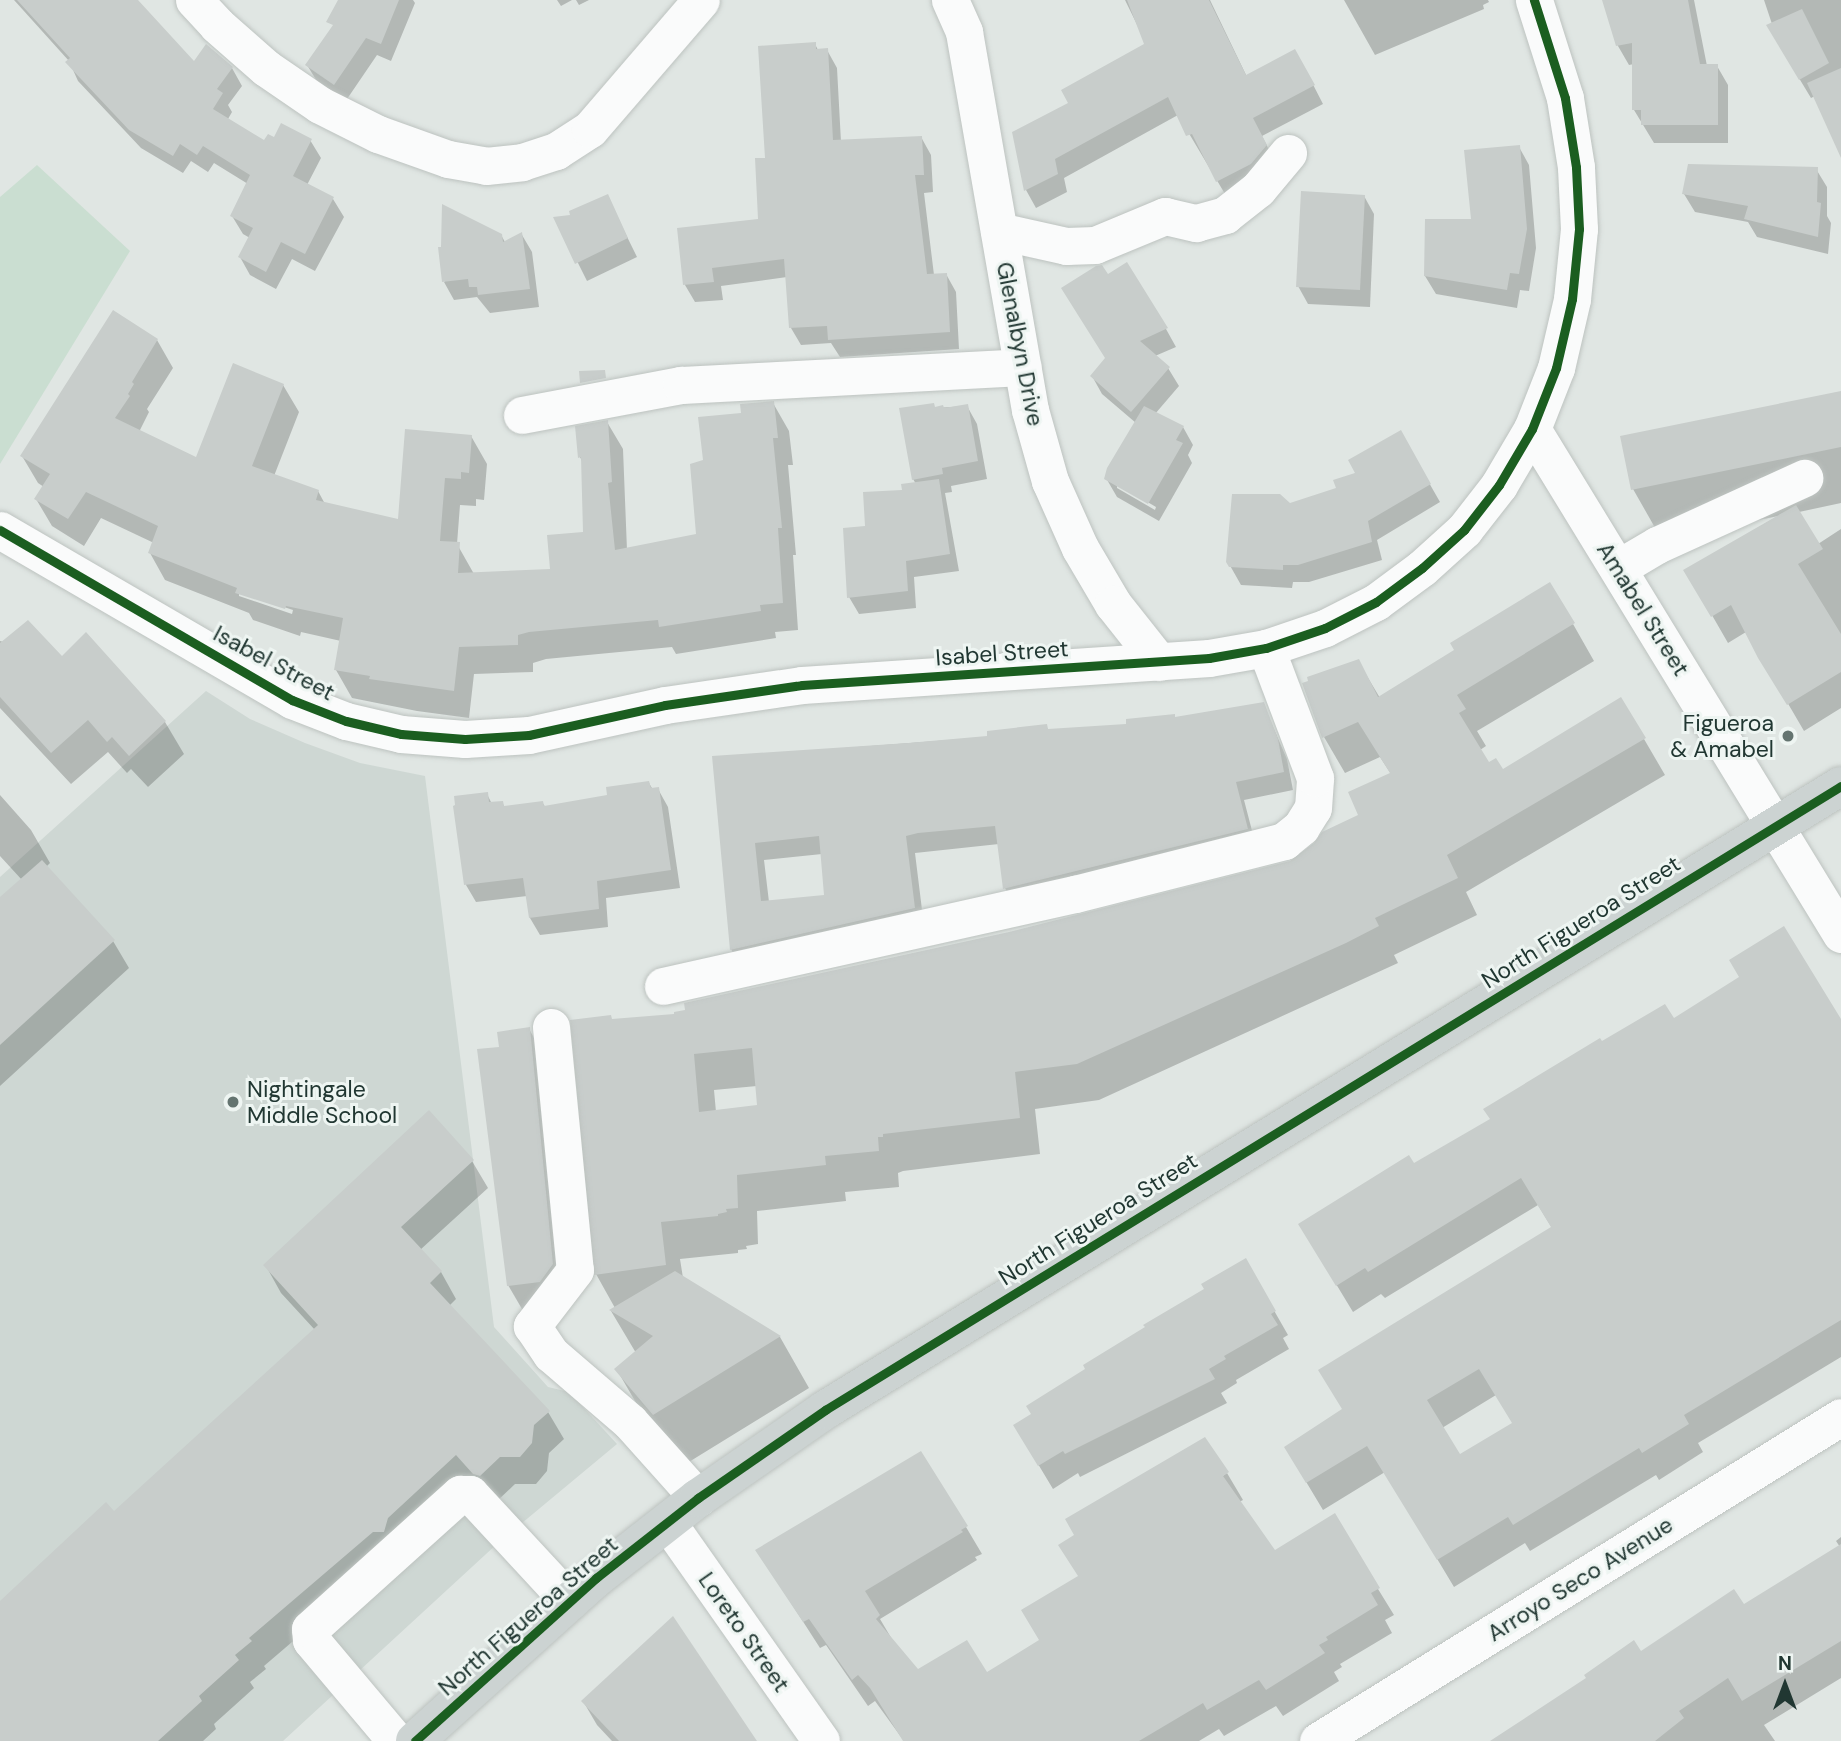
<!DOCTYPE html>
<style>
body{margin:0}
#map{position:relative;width:1841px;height:1741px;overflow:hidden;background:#e0e6e3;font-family:"DM Sans",sans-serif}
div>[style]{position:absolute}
.built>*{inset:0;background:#ced7d3}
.green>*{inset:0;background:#caded1}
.shadow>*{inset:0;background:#0003}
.building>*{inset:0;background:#c8cdcb}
.roads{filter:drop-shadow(0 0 2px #bdc3c0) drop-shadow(0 0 2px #bdc3c0)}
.minor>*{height:37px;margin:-18.5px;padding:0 18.5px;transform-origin:18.5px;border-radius:18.5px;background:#fafbfb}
.major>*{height:38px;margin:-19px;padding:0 19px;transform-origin:19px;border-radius:19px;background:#ccd3d2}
.cycleway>*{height:9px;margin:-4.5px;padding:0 4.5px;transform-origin:4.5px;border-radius:4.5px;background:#1b5e20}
.dots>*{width:19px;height:19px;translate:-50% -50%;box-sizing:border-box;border:4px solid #eef5f2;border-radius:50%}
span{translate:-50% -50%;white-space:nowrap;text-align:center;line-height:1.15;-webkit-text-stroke:6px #eef5f2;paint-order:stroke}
.street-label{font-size:23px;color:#213732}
.poi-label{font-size:23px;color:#213732}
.right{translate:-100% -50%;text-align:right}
.left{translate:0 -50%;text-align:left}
.north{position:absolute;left:1750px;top:1650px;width:70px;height:70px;-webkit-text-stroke:5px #eef5f2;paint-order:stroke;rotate:0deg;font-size:19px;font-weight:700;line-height:28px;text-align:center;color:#213732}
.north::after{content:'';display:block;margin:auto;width:24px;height:32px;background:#213732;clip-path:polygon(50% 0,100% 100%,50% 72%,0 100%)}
</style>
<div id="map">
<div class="built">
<div style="clip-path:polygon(206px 691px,250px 719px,305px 743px,360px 763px,425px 776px,494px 1327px,548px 1387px,569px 1392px,617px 1444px,498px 1543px,283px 1741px,0 1741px,0 877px)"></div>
</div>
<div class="green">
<div style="clip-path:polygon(37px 165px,130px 251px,0 464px,0 197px)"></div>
</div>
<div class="shadow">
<div style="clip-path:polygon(14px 0,135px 0,194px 64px,232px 68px,242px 86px,228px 105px,232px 112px,228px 119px,265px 142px,275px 139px,310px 140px,321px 158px,307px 185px,333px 199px,344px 217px,315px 271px,292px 259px,276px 289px,250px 275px,240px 257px,250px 238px,243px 234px,232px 216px,248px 184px,214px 163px,208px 172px,191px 161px,183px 173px,141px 148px,78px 81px,69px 61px)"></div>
<div style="clip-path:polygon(351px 0,413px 0,415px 3px,391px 61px,377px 55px,345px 102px,318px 83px,307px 65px)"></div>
<div style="clip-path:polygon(557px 0,572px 0,561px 6px)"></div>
<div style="clip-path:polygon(576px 0,589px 0,579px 5px)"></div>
<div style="clip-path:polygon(1125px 0,1210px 0,1247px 77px,1305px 69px,1323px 104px,1262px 136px,1276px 164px,1228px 199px,1178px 115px,1064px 178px,1067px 192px,1036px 208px,1026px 190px,1014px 133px,1071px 104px,1147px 45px)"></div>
<div style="clip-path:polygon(1344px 0,1488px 0,1489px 2px,1483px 5px,1484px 9px,1375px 55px)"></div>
<div style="clip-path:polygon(1603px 0,1694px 0,1707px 66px,1717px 66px,1728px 85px,1728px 143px,1654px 143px,1634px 110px,1634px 64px,1629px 65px,1618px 46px)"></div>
<div style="clip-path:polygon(1764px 0,1841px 0,1841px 134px,1815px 96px,1811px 98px,1779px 45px)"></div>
<div style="clip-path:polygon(815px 44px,818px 50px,827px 50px,837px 68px,841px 142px,921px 137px,931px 155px,933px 192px,924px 193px,934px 275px,946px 274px,956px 292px,959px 349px,840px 357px,831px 343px,801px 345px,791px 328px,787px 277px,721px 286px,723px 300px,695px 302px,685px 285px,679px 230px,759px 220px,767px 160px)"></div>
<div style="clip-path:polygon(1519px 147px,1529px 165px,1536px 248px,1529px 291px,1520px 290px,1517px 308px,1436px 294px,1425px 276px,1473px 221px)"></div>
<div style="clip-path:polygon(1816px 169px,1827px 187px,1827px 216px,1831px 223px,1828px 254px,1757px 237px,1748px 222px,1695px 212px,1684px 194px)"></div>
<div style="clip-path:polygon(607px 196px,637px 257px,587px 281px,556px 219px,573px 217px)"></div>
<div style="clip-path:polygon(1364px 196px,1374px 214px,1370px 307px,1308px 304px,1298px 286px)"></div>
<div style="clip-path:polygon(501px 235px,505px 242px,522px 235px,532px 252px,539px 307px,490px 313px,477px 297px,454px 300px,444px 282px)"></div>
<div style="clip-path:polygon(evenodd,1107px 276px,1166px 329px,1176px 347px,1155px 356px,1168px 368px,1179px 386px,1155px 414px,1183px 427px,1193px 445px,1188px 455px,1192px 463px,1159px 521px,1117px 497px,1106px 478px,1136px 423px,1102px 394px,1092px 376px,1107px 359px,1107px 276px,1117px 484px,1156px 507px,1155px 510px,1117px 488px,1117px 484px)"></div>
<div style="clip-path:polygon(evenodd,157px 340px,173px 368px,147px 409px,149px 412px,139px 432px,197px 459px,283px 385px,299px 412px,274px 476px,318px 491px,325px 504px,399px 521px,471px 436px,487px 464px,484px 500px,476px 499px,476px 506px,460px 505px,457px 544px,474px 574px,552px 570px,584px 533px,583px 463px,580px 457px,607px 422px,623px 449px,627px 550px,698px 535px,705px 462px,743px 414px,773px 403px,789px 431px,793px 465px,788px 465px,796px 555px,793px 555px,798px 630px,775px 632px,776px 638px,676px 654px,672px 647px,546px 659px,533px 663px,533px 672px,474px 674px,469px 718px,417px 711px,352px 698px,336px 670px,341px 641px,301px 632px,300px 636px,253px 620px,249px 613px,165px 580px,150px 553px,154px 543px,101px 518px,84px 546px,52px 526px,36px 499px,44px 487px,38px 483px,22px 456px,157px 340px,239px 592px,293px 610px,292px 614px,239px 596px,239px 592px)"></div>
<div style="clip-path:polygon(1841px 392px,1841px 503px,1799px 512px,1818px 544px,1841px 529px,1841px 708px,1804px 731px,1746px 632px,1728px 643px,1686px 570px,1778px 516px,1662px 540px,1633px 489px)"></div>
<div style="clip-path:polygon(967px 406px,977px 424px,987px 479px,951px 486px,952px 492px,945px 493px,959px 571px,914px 577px,916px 608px,859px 614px,849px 597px,867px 528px,904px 491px,916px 484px,913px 479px,936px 408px)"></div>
<div style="clip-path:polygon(1400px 432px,1440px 502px,1377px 540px,1382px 560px,1309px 582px,1293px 582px,1292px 588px,1241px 585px,1228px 562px,1290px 505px,1338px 489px)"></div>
<div style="clip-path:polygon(evenodd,1573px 624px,1594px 661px,1477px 731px,1486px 746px,1480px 750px,1489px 765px,1503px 772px,1644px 739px,1665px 775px,1466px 892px,1477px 915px,1394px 955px,1398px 963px,1099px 1100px,1035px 1109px,1040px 1154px,903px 1171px,898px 1173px,899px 1187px,845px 1192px,846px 1201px,757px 1211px,758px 1244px,746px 1246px,747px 1249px,738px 1250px,738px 1253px,680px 1259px,683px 1278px,780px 1337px,809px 1388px,684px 1465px,646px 1420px,617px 1370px,636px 1353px,611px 1311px,615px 1308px,596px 1274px,613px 1021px,677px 1016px,1290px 863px,1361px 816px,1391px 774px,1380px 757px,1345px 773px,1324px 737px,1358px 661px,1380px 698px,1573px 624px,757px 1086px,759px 1107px,716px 1112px,714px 1090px,757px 1086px)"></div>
<div style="clip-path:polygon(0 641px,62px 658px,165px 722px,184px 754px,148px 787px,131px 769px,127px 773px,108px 752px,71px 784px,0 708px)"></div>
<div style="clip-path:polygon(evenodd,1263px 704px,1287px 759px,1293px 790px,1244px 800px,1256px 846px,1015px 906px,1005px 888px,999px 844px,915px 853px,924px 926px,741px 967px,731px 949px,714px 758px,989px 737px,1046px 726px,1049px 731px,1128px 725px,1263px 704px,822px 854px,826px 897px,769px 902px,764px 860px,822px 854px)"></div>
<div style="clip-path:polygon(649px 783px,653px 790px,658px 789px,668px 807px,680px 888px,606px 898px,608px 927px,540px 935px,530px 918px,527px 896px,476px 902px,466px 885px,487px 794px,492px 804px,502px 802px,505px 808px,542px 802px,546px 808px,609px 796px)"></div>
<div style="clip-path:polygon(0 795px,31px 830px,50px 863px,46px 867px,113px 941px,129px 968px,0 1086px,0 900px,22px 880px,0 856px)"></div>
<div style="clip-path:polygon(evenodd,1673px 1020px,1841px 1024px,1841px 1357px,1698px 1443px,1703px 1452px,1659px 1480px,1656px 1475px,1530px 1551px,1525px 1543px,1454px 1587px,1385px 1472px,1323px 1510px,1302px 1475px,1343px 1410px,1552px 1228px,1538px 1205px,1385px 1298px,1381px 1294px,1353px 1312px,1316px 1251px,1413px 1165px,1492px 1120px,1602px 1044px,1673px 1020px,1496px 1395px,1514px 1424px,1459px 1457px,1442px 1428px,1496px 1395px)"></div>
<div style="clip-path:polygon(529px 1029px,550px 1065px,560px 1317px,529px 1321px,508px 1285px,501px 1048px)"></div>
<div style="clip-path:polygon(472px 1161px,488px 1188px,420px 1250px,441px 1272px,456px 1299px,449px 1306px,548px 1412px,564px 1439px,549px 1453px,547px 1471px,536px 1484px,515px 1484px,496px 1502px,473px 1481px,389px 1559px,264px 1666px,266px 1669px,250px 1682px,254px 1688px,214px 1724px,216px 1729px,203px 1741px,0 1741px,0 1603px,114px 1514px,315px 1330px,281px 1293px,266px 1266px)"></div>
<div style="clip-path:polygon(1245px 1260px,1288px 1335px,1283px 1338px,1289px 1349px,1236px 1380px,1237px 1383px,1221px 1393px,1227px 1403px,1080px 1477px,1078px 1473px,1053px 1489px,1029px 1449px,1206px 1290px)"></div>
<div style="clip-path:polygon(1227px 1473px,1243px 1500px,1239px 1502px,1274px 1552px,1378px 1589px,1394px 1615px,1385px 1620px,1392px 1633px,1340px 1664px,1342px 1667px,1334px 1672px,1339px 1681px,1283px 1716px,1276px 1706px,1224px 1736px,1219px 1729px,1199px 1741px,904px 1741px,875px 1701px,868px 1706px,826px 1645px,820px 1648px,757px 1550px,966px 1527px,982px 1554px,975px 1557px,977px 1560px,880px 1619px,893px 1641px,918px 1671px,986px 1675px,1041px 1641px,1079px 1577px)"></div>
<div style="clip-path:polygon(1841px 1537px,1841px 1678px,1764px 1725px,1775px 1741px,1493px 1741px,1641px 1653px,1744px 1607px,1840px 1547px,1836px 1541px)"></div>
<div style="clip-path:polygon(583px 1701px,754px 1741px,612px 1741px,597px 1725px)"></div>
</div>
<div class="building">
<div style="clip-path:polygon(17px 0,138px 0,194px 61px,206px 44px,233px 67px,217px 89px,223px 93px,213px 109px,264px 140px,268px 134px,274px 137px,281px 123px,312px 139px,293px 176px,334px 197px,305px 254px,281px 242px,266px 272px,238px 257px,253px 228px,230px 216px,250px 175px,203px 146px,197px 155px,180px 144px,173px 156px,129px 130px,65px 62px,70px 58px)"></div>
<div style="clip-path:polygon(338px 0,399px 0,381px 44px,366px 38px,334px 85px,305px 65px,333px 25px,326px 22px)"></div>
<div style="clip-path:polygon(1127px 0,1209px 0,1246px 75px,1295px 49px,1315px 85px,1253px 118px,1267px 145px,1251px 164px,1216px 182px,1192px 134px,1186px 136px,1168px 97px,1055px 159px,1058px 174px,1024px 191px,1012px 132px,1068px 103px,1061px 90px,1144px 44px)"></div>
<div style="clip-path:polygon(1602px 0,1688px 0,1700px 64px,1718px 64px,1718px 125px,1641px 125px,1641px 110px,1632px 110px,1632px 43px,1616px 46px)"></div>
<div style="clip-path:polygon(1802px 9px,1829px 63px,1799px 80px,1766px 25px)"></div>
<div style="clip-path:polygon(816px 42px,816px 49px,828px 48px,833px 140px,922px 136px,924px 175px,915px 175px,927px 274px,947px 273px,950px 332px,828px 340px,827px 326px,789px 328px,784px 259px,712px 268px,714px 282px,683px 285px,677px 228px,758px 219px,755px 158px,765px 158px,758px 46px)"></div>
<div style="clip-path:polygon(1841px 68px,1841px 158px,1807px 83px)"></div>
<div style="clip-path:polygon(1520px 145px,1527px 229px,1519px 274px,1510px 273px,1507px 290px,1424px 276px,1425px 219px,1471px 219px,1464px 150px)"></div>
<div style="clip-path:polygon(1688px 164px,1818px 167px,1817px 202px,1821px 203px,1818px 237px,1744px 219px,1748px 206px,1682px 194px)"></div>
<div style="clip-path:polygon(1301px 191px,1365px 195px,1360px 290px,1296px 287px)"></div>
<div style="clip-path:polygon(608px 194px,628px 238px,575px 264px,553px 217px,570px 215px,569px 211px)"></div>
<div style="clip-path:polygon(442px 204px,502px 234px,503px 242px,522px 232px,530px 289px,478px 295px,477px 287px,469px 287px,468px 279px,442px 282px,438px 247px,441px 247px)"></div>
<div style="clip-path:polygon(1127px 262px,1168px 328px,1140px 341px,1170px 367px,1131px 412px,1090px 376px,1105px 358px,1061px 288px,1096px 266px,1102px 265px,1108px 274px)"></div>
<div style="clip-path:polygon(113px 310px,158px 339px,132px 382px,134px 384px,128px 394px,130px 396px,115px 418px,196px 457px,233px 363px,284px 384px,252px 466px,319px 490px,316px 500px,398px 519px,405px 429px,472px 435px,469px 473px,461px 472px,461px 479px,445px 478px,440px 541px,460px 542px,458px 573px,550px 569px,547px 535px,583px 532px,581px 457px,578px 458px,575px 426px,608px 420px,612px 482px,608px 483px,615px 550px,696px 534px,690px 464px,703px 460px,698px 417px,741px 413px,740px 404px,774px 401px,778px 438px,773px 438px,782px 528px,778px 528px,783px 603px,760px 605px,761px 611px,659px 627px,658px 620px,529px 632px,518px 635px,518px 645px,459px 647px,454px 691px,369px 679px,370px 676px,334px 670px,343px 618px,286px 606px,285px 609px,235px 593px,237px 588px,148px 553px,158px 526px,86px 492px,68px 519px,34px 499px,50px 474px,20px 456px)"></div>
<div style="clip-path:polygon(605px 370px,606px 378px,580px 383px,579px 371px)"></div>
<div style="clip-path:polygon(1841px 391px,1841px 447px,1631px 490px,1620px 436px)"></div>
<div style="clip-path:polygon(934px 403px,935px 407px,943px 405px,944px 408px,968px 404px,978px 461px,942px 468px,943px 474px,912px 480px,899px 408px)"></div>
<div style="clip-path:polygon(1144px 406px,1184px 426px,1176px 440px,1183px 443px,1148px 504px,1104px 479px,1107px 468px)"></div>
<div style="clip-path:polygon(1401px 430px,1431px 484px,1368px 521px,1372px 542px,1298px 565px,1283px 565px,1283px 570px,1229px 567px,1226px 562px,1232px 494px,1280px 494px,1290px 503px,1336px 488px,1333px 480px,1355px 473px,1348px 460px)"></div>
<div style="clip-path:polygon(939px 479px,950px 554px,906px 561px,908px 591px,847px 598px,843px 528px,865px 526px,863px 492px,902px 490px,901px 484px)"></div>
<div style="clip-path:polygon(1796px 505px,1823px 549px,1798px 564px,1841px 634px,1841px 672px,1787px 705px,1758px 658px,1731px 605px,1711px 617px,1683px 570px)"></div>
<div style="clip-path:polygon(evenodd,1550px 582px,1575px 623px,1457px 695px,1466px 709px,1459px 713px,1489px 762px,1496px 758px,1503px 769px,1621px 697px,1646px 738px,1447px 855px,1458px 878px,1375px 918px,1379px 926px,1346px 943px,1077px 1064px,1015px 1072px,1020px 1118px,883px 1134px,883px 1137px,878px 1137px,879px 1151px,825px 1156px,826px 1165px,737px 1175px,738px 1208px,726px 1209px,727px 1212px,718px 1214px,718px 1216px,661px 1222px,666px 1265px,594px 1275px,570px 1020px,611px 1015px,612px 1019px,674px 1014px,674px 1012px,685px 1010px,684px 1003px,1009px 932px,1290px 861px,1314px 843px,1322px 832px,1358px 815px,1348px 792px,1390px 773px,1358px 722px,1322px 738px,1302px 683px,1308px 681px,1307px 677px,1359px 659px,1378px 697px,1454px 650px,1450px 643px,1550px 582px,752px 1048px,757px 1105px,699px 1112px,694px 1054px,752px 1048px)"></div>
<div style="clip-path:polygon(28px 620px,62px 656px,86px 632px,166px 721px,129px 756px,112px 737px,107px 742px,88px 720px,51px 753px,0 697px,0 643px)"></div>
<div style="clip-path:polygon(evenodd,1264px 702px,1278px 739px,1284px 772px,1236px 782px,1248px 829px,1003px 889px,995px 826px,918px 833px,906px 836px,915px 908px,730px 950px,712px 756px,908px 743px,987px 736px,987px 731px,1047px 724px,1048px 729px,1126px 724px,1126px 719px,1175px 714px,1175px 717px,1264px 702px,819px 836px,824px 895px,761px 901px,755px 843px,819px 836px)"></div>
<div style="clip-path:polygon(649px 781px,651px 788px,659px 787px,671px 870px,597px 881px,599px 909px,529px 918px,523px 878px,464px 885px,453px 806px,455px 805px,454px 796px,488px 792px,489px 802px,503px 801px,504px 806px,543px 801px,544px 806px,607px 795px,606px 787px)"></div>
<div style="clip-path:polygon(42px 860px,115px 940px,0 1045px,0 897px)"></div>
<div style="clip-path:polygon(evenodd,1784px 926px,1841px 1019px,1841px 1320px,1684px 1415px,1689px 1424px,1642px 1453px,1639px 1448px,1513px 1525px,1508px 1517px,1437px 1560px,1367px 1446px,1306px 1483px,1284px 1447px,1342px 1409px,1318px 1370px,1551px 1227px,1521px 1178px,1368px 1272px,1365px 1268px,1336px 1286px,1298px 1224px,1409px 1155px,1414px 1163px,1490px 1119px,1483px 1109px,1600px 1038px,1602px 1041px,1665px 1004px,1674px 1018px,1739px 977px,1729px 960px,1784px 926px,1479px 1369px,1512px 1423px,1460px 1454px,1427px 1400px,1479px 1369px)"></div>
<div style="clip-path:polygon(530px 1027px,553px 1264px,540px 1282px,507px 1286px,477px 1049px,499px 1047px,497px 1032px)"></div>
<div style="clip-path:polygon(429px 1110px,474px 1160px,401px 1227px,442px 1271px,430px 1283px,550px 1411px,534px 1425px,532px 1443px,520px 1457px,500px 1457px,480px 1476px,473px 1474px,456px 1455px,388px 1518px,384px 1532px,373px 1532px,249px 1638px,252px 1641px,235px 1655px,239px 1660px,199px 1696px,202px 1701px,158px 1741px,0 1741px,0 1601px,106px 1502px,114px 1511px,318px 1325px,263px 1265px)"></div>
<div style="clip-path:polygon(1246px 1258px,1276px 1311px,1271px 1314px,1278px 1325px,1224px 1356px,1226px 1359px,1209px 1369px,1215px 1379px,1065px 1454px,1063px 1451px,1038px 1466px,1013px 1425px,1031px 1414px,1026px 1406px,1085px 1369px,1083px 1365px,1145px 1327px,1143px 1325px,1204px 1289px,1201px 1284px)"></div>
<div style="clip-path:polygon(675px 1271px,781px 1336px,653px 1415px,614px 1369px,653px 1336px,609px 1310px)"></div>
<div style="clip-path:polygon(1205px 1437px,1229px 1472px,1223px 1476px,1275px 1550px,1335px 1513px,1380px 1588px,1371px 1593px,1378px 1605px,1326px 1637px,1328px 1640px,1319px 1645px,1325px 1653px,1266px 1690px,1259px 1680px,1207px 1710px,1203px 1703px,1139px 1741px,903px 1741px,870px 1688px,858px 1675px,852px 1680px,809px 1619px,803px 1622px,755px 1550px,921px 1451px,968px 1526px,961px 1530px,963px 1532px,865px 1591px,880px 1615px,876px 1619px,918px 1669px,967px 1640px,987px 1672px,1039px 1640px,1021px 1610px,1078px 1576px,1058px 1545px,1074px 1535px,1065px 1519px)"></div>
<div style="clip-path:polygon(1841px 1544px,1841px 1641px,1742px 1701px,1728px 1678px,1679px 1711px,1684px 1718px,1655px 1741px,1490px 1741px,1586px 1678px,1584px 1675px,1634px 1640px,1641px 1651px,1734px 1589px,1744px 1604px)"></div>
<div style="clip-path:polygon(673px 1616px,757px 1741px,619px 1741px,581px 1701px)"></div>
</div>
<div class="roads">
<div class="minor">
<div style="left:194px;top:0;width:34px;rotate:47deg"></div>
<div style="left:217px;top:25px;width:65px;rotate:41.3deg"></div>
<div style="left:266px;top:68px;width:65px;rotate:34.4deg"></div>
<div style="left:320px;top:105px;width:65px;rotate:26.6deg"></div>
<div style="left:378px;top:134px;width:74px;rotate:19.7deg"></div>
<div style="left:448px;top:159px;width:39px;rotate:10deg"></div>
<div style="left:486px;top:166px;width:36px;rotate:-6deg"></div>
<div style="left:522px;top:162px;width:36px;rotate:-18deg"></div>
<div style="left:556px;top:151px;width:40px;rotate:-32.9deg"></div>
<div style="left:590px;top:129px;width:170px;rotate:-49.3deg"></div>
<div style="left:950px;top:0;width:35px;rotate:66deg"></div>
<div style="left:964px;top:32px;width:384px;rotate:80.1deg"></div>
<div style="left:1030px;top:410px;width:74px;rotate:74.3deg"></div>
<div style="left:1050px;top:481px;width:73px;rotate:65.9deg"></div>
<div style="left:1080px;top:548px;width:65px;rotate:59.5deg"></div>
<div style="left:1113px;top:604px;width:74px;rotate:51.6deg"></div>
<div style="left:999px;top:231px;width:69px;rotate:12.6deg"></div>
<div style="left:1066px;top:246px;width:29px;rotate:-2deg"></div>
<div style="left:1095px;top:245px;width:76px;rotate:-22.5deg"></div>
<div style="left:1165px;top:216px;width:32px;rotate:13deg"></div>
<div style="left:1196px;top:223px;width:30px;rotate:-15deg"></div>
<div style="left:1225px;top:215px;width:42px;rotate:-38.2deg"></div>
<div style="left:1258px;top:189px;width:47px;rotate:-50.2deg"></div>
<div style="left:522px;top:415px;width:162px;rotate:-10.7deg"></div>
<div style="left:681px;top:385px;width:342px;rotate:-3deg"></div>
<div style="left:1532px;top:429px;width:592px;rotate:58.54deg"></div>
<div style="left:0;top:530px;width:338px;rotate:30.2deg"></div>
<div style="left:292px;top:700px;width:58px;rotate:21.3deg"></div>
<div style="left:346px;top:721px;width:57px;rotate:13.3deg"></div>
<div style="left:401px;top:734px;width:64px;rotate:4.5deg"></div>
<div style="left:465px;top:739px;width:64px;rotate:-3.6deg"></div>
<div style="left:529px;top:735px;width:139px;rotate:-12.4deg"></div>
<div style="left:665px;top:705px;width:138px;rotate:-8.3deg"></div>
<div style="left:802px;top:685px;width:408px;rotate:-3.8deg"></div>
<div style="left:1209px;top:658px;width:58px;rotate:-10deg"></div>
<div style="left:1266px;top:648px;width:62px;rotate:-18.7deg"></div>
<div style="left:1325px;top:628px;width:57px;rotate:-27deg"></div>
<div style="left:1376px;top:602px;width:57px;rotate:-36.5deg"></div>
<div style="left:1422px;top:568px;width:57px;rotate:-42.1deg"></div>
<div style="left:1464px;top:530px;width:57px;rotate:-52.1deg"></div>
<div style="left:1499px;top:485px;width:65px;rotate:-59.5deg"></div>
<div style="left:1532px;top:429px;width:66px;rotate:-68.5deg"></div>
<div style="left:1556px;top:368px;width:71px;rotate:-76.9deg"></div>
<div style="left:1572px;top:299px;width:70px;rotate:-84.3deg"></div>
<div style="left:1579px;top:229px;width:62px;rotate:-92.8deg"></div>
<div style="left:1576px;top:167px;width:70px;rotate:-99.1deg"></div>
<div style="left:1565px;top:98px;width:103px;rotate:-107.6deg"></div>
<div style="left:1618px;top:568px;width:45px;rotate:-30.5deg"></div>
<div style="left:1657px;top:545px;width:162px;rotate:-24.5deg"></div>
<div style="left:663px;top:986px;width:422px;rotate:-12.6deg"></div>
<div style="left:1075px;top:894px;width:216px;rotate:-14.2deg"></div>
<div style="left:1284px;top:841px;width:22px;rotate:-39deg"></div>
<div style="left:1301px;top:827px;width:22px;rotate:-58deg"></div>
<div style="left:1313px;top:808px;width:30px;rotate:-86deg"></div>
<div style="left:1315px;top:778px;width:139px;rotate:-110.7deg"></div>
<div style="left:551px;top:1027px;width:244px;rotate:84.4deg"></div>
<div style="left:575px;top:1270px;width:71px;rotate:127.5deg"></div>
<div style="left:532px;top:1326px;width:34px;rotate:56deg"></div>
<div style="left:551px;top:1354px;width:104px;rotate:40.7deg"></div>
<div style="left:630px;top:1422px;width:102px;rotate:48.2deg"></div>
<div style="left:668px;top:1523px;width:266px;rotate:54.9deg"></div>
<div style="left:396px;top:1741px;width:132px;rotate:-130.1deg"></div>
<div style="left:311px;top:1640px;width:11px;rotate:-95deg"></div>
<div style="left:310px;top:1629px;width:202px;rotate:-42deg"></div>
<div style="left:460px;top:1494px;width:10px"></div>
<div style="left:470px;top:1494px;width:146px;rotate:47.2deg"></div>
<div style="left:1318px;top:1741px;width:615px;rotate:-31.78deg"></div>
</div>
<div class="major">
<div style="left:415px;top:1741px;width:244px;rotate:-42deg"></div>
<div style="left:596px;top:1578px;width:130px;rotate:-38.1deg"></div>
<div style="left:698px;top:1498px;width:155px;rotate:-34.7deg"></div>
<div style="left:825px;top:1410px;width:1192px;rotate:-31.56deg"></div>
</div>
</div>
<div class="cycleway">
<div style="left:0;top:530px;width:338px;rotate:30.2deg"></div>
<div style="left:292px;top:700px;width:58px;rotate:21.3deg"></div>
<div style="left:346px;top:721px;width:57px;rotate:13.3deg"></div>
<div style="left:401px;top:734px;width:64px;rotate:4.5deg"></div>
<div style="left:465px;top:739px;width:64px;rotate:-3.6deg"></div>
<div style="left:529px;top:735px;width:139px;rotate:-12.4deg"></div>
<div style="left:665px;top:705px;width:138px;rotate:-8.3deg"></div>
<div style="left:802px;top:685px;width:408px;rotate:-3.8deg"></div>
<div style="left:1209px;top:658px;width:58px;rotate:-10deg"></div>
<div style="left:1266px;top:648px;width:62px;rotate:-18.7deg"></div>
<div style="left:1325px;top:628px;width:57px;rotate:-27deg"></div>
<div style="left:1376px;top:602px;width:57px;rotate:-36.5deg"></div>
<div style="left:1422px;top:568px;width:57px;rotate:-42.1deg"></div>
<div style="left:1464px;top:530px;width:57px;rotate:-52.1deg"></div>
<div style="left:1499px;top:485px;width:65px;rotate:-59.5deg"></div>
<div style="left:1532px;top:429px;width:66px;rotate:-68.5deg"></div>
<div style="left:1556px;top:368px;width:71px;rotate:-76.9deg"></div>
<div style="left:1572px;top:299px;width:70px;rotate:-84.3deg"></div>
<div style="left:1579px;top:229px;width:62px;rotate:-92.8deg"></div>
<div style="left:1576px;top:167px;width:70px;rotate:-99.1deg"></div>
<div style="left:1565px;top:98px;width:103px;rotate:-107.6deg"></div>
<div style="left:415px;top:1741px;width:244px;rotate:-42deg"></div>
<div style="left:596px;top:1578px;width:130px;rotate:-38.1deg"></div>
<div style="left:698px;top:1498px;width:155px;rotate:-34.7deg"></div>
<div style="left:825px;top:1410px;width:1192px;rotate:-31.56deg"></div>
</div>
<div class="dots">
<div style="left:1788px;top:736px;background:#647470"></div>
<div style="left:233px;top:1102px;background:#647470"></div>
</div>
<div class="street-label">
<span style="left:1020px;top:344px;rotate:79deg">Glenalbyn Drive</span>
<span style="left:1643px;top:609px;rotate:58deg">Amabel Street</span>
<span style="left:1002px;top:653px;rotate:-4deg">Isabel Street</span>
<span style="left:274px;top:663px;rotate:28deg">Isabel Street</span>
<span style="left:1581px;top:922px;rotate:-32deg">North Figueroa Street</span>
<span style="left:1098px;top:1219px;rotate:-32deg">North Figueroa Street</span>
<span style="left:1580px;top:1579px;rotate:-32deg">Arroyo Seco Avenue</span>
<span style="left:528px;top:1616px;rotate:-41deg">North Figueroa Street</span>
<span style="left:744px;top:1632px;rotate:55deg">Loreto Street</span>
</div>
<div class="poi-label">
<span class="right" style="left:1774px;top:736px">Figueroa<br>&amp; Amabel</span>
<span class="left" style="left:247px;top:1102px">Nightingale<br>Middle School</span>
</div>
<div class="north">N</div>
</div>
